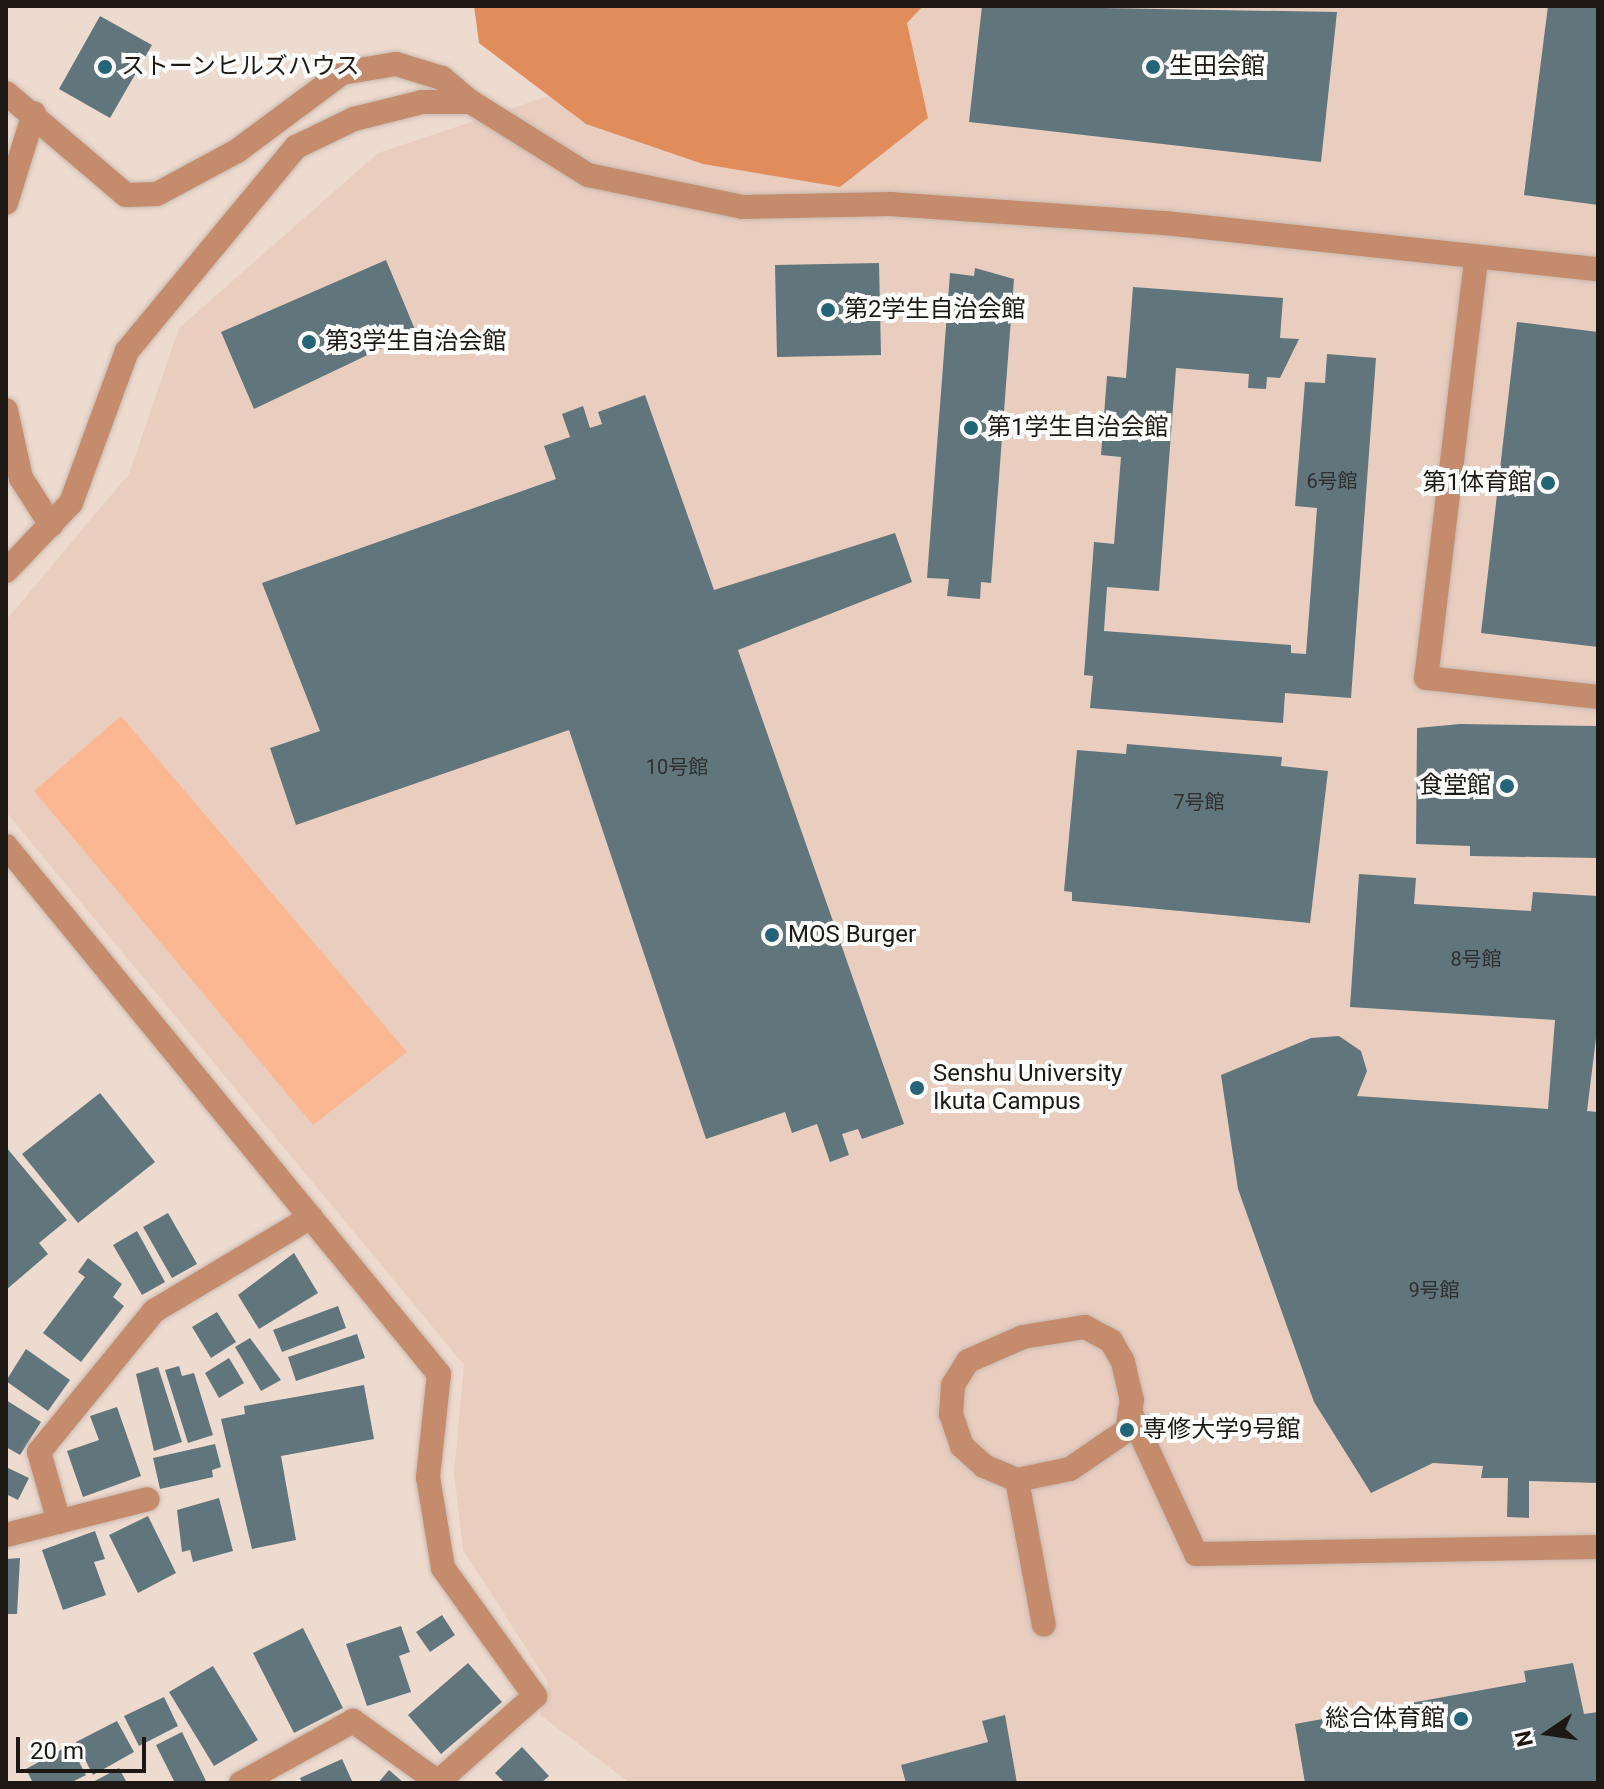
<!DOCTYPE html>
<meta charset="utf-8">
<style>
body{margin:0}
#map{position:relative;width:1604px;height:1789px;overflow:hidden;background:#eedbd0;font-family:Roboto,"Noto Sans JP",sans-serif}
div>[style]{position:absolute}
.built>*{inset:0;background:#e9cec0}
.green>*{inset:0;background:#fab792}
.forest>*{inset:0;background:#e18d5b}
.building>*{inset:0;background:#61757c}
.roads{filter:drop-shadow(0 0 2px #c9b8ae) drop-shadow(0 0 2px #c9b8ae)}
.lane>*{height:24px;margin:-12px;padding:0 12px;transform-origin:12px;border-radius:12px;background:#c48c6c}
.street>*{height:24px;margin:-12px;padding:0 12px;transform-origin:12px;border-radius:12px;background:#c48c6c}
.dots>*{width:22px;height:22px;translate:-50% -50%;box-sizing:border-box;border:4px solid #fff;border-radius:50%}
span{translate:-50% -50%;white-space:nowrap;text-align:center;line-height:1.15;-webkit-text-stroke:8px #fff;paint-order:stroke}
.number-label{font-size:20px;color:#2f2f2e}
.number-label span{-webkit-text-stroke-width:0}
.poi-label{font-size:24px;color:#1e1814}
.left{translate:0 -50%;text-align:left}
.right{translate:-100% -50%;text-align:right}
.frame{position:absolute;inset:0;border:8px solid #1e1814;pointer-events:none}
.north{position:absolute;left:1508px;top:1693px;width:80px;height:80px;-webkit-text-stroke:6px #fff;paint-order:stroke;rotate:257deg;font-size:22px;font-weight:700;line-height:32px;text-align:center;color:#1e1814}
.north::after{content:'';display:block;margin:auto;width:28px;height:36px;background:#1e1814;clip-path:polygon(50% 0,100% 100%,50% 72%,0 100%)}
.scale{position:absolute;left:16px;top:1737px;width:130px;height:36px;box-sizing:border-box;border:4px solid #1e1814;border-top:0;padding-left:10px;font-size:24px;line-height:28px;white-space:nowrap;color:#1e1814;-webkit-text-stroke:6px #fff;paint-order:stroke}
</style>
<div id="map">
<div class="built">
<div style="clip-path:polygon(818px 6px,1598px 6px,1598px 1783px,630px 1783px,540px 1715px,548px 1682px,463px 1550px,454px 1473px,464px 1365px,6px 812px,6px 620px,129px 474px,179px 328px,378px 153px)"></div>
</div>
<div class="green">
<div style="clip-path:polygon(121px 716px,407px 1052px,313px 1125px,34px 791px)"></div>
</div>
<div class="forest">
<div style="clip-path:polygon(474px 6px,923px 6px,907px 23px,928px 118px,840px 187px,703px 164px,586px 124px,479px 43px)"></div>
</div>
<div class="building">
<div style="clip-path:polygon(982px 6px,1337px 12px,1321px 162px,969px 122px)"></div>
<div style="clip-path:polygon(1548px 6px,1598px 6px,1598px 205px,1524px 195px)"></div>
<div style="clip-path:polygon(100px 16px,152px 45px,110px 118px,59px 89px)"></div>
<div style="clip-path:polygon(386px 260px,416px 332px,254px 409px,221px 332px)"></div>
<div style="clip-path:polygon(879px 263px,881px 355px,777px 357px,775px 265px)"></div>
<div style="clip-path:polygon(975px 268px,1014px 279px,991px 583px,981px 582px,980px 599px,947px 596px,949px 579px,927px 578px,950px 273px,974px 276px)"></div>
<div style="clip-path:polygon(1133px 287px,1283px 298px,1280px 338px,1299px 339px,1280px 378px,1267px 377px,1266px 389px,1248px 388px,1249px 374px,1176px 368px,1159px 591px,1107px 587px,1104px 631px,1291px 645px,1291px 653px,1306px 654px,1317px 508px,1295px 506px,1305px 382px,1325px 383px,1327px 354px,1376px 358px,1351px 698px,1285px 693px,1283px 723px,1090px 708px,1093px 676px,1084px 675px,1094px 542px,1114px 544px,1121px 457px,1101px 455px,1107px 376px,1126px 378px)"></div>
<div style="clip-path:polygon(1517px 322px,1598px 332px,1598px 647px,1481px 633px)"></div>
<div style="clip-path:polygon(645px 395px,714px 590px,895px 533px,912px 582px,738px 650px,904px 1124px,862px 1139px,858px 1129px,842px 1134px,849px 1155px,830px 1162px,817px 1124px,792px 1133px,785px 1112px,706px 1139px,569px 730px,296px 825px,270px 748px,320px 731px,262px 583px,556px 479px,544px 446px,570px 437px,562px 414px,583px 406px,590px 428px,602px 424px,598px 412px)"></div>
<div style="clip-path:polygon(1460px 724px,1598px 726px,1598px 858px,1470px 856px,1470px 846px,1416px 844px,1417px 728px)"></div>
<div style="clip-path:polygon(1127px 744px,1282px 757px,1281px 766px,1328px 771px,1310px 923px,1072px 901px,1072px 892px,1064px 891px,1077px 750px,1126px 754px)"></div>
<div style="clip-path:polygon(1359px 874px,1416px 878px,1414px 904px,1531px 911px,1533px 892px,1598px 896px,1598px 1022px,1587px 1111px,1598px 1112px,1598px 1483px,1529px 1481px,1529px 1518px,1507px 1517px,1508px 1478px,1481px 1478px,1483px 1466px,1433px 1463px,1371px 1493px,1314px 1402px,1238px 1189px,1221px 1075px,1311px 1038px,1339px 1036px,1361px 1051px,1367px 1071px,1357px 1096px,1548px 1109px,1555px 1020px,1350px 1007px)"></div>
<div style="clip-path:polygon(100px 1093px,155px 1162px,78px 1223px,22px 1154px)"></div>
<div style="clip-path:polygon(6px 1147px,67px 1220px,39px 1243px,48px 1254px,6px 1290px)"></div>
<div style="clip-path:polygon(168px 1213px,197px 1264px,172px 1278px,143px 1227px)"></div>
<div style="clip-path:polygon(137px 1231px,165px 1282px,142px 1295px,113px 1245px)"></div>
<div style="clip-path:polygon(294px 1253px,318px 1293px,259px 1329px,238px 1295px)"></div>
<div style="clip-path:polygon(88px 1258px,122px 1284px,113px 1297px,124px 1306px,81px 1362px,43px 1333px,85px 1277px,78px 1272px)"></div>
<div style="clip-path:polygon(338px 1306px,346px 1328px,282px 1352px,273px 1330px)"></div>
<div style="clip-path:polygon(217px 1312px,236px 1342px,211px 1358px,192px 1327px)"></div>
<div style="clip-path:polygon(357px 1334px,365px 1358px,296px 1381px,288px 1357px)"></div>
<div style="clip-path:polygon(250px 1338px,281px 1380px,261px 1391px,235px 1347px)"></div>
<div style="clip-path:polygon(26px 1349px,70px 1380px,48px 1411px,6px 1381px)"></div>
<div style="clip-path:polygon(229px 1358px,244px 1383px,219px 1398px,205px 1373px)"></div>
<div style="clip-path:polygon(179px 1366px,182px 1376px,194px 1373px,213px 1435px,188px 1443px,165px 1370px)"></div>
<div style="clip-path:polygon(158px 1367px,182px 1442px,154px 1451px,136px 1374px)"></div>
<div style="clip-path:polygon(364px 1385px,374px 1439px,281px 1456px,296px 1540px,252px 1549px,221px 1419px,245px 1414px,244px 1406px)"></div>
<div style="clip-path:polygon(6px 1400px,41px 1422px,20px 1455px,6px 1447px)"></div>
<div style="clip-path:polygon(117px 1407px,141px 1476px,83px 1497px,67px 1451px,99px 1440px,90px 1416px)"></div>
<div style="clip-path:polygon(215px 1444px,221px 1467px,212px 1470px,213px 1477px,160px 1489px,153px 1458px)"></div>
<div style="clip-path:polygon(6px 1467px,29px 1478px,18px 1500px,6px 1494px)"></div>
<div style="clip-path:polygon(219px 1498px,233px 1551px,193px 1562px,190px 1550px,182px 1552px,177px 1510px)"></div>
<div style="clip-path:polygon(148px 1516px,176px 1573px,138px 1593px,109px 1535px)"></div>
<div style="clip-path:polygon(95px 1531px,105px 1559px,94px 1562px,106px 1595px,63px 1610px,42px 1550px)"></div>
<div style="clip-path:polygon(20px 1558px,17px 1614px,6px 1614px,6px 1559px)"></div>
<div style="clip-path:polygon(442px 1615px,455px 1635px,430px 1652px,416px 1632px)"></div>
<div style="clip-path:polygon(401px 1626px,410px 1652px,399px 1656px,411px 1692px,367px 1706px,346px 1644px)"></div>
<div style="clip-path:polygon(303px 1628px,343px 1708px,294px 1733px,253px 1653px)"></div>
<div style="clip-path:polygon(468px 1663px,502px 1702px,441px 1754px,408px 1715px)"></div>
<div style="clip-path:polygon(1573px 1663px,1584px 1714px,1598px 1712px,1598px 1783px,1305px 1783px,1295px 1724px,1526px 1682px,1524px 1671px)"></div>
<div style="clip-path:polygon(213px 1666px,258px 1740px,214px 1766px,169px 1692px)"></div>
<div style="clip-path:polygon(164px 1697px,178px 1726px,139px 1746px,124px 1716px)"></div>
<div style="clip-path:polygon(1005px 1715px,1017px 1783px,906px 1783px,901px 1765px,988px 1742px,982px 1721px)"></div>
<div style="clip-path:polygon(117px 1721px,134px 1752px,93px 1775px,76px 1742px)"></div>
<div style="clip-path:polygon(182px 1732px,207px 1783px,175px 1783px,156px 1745px)"></div>
<div style="clip-path:polygon(70px 1745px,86px 1775px,70px 1783px,33px 1783px,26px 1769px)"></div>
<div style="clip-path:polygon(522px 1747px,549px 1776px,541px 1783px,505px 1783px,495px 1773px)"></div>
<div style="clip-path:polygon(342px 1759px,353px 1783px,302px 1783px,300px 1778px)"></div>
<div style="clip-path:polygon(119px 1768px,127px 1783px,91px 1783px)"></div>
<div style="clip-path:polygon(389px 1770px,404px 1783px,378px 1783px)"></div>
</div>
<div class="roads">
<div class="lane">
<div style="left:1476px;top:260px;width:421px;rotate:96.8deg"></div>
<div style="left:1426px;top:678px;width:173px;rotate:6.3deg"></div>
<div style="left:1085px;top:1327px;width:30px;rotate:28deg"></div>
<div style="left:1111px;top:1341px;width:24px;rotate:60deg"></div>
<div style="left:1123px;top:1362px;width:39px;rotate:77deg"></div>
<div style="left:1132px;top:1400px;width:30px;rotate:99deg"></div>
<div style="left:1127px;top:1430px;width:69px;rotate:145.6deg"></div>
<div style="left:1070px;top:1469px;width:54px;rotate:168.3deg"></div>
<div style="left:1017px;top:1480px;width:36px;rotate:-157deg"></div>
<div style="left:984px;top:1466px;width:30px;rotate:-138deg"></div>
<div style="left:962px;top:1446px;width:34px;rotate:-109deg"></div>
<div style="left:951px;top:1414px;width:29px;rotate:-86deg"></div>
<div style="left:953px;top:1385px;width:28px;rotate:-58deg"></div>
<div style="left:968px;top:1361px;width:60px;rotate:-23.6deg"></div>
<div style="left:1023px;top:1337px;width:63px;rotate:-9.2deg"></div>
<div style="left:1130px;top:1411px;width:157px;rotate:65.2deg"></div>
<div style="left:1196px;top:1554px;width:402px;rotate:-1deg"></div>
<div style="left:1017px;top:1480px;width:147px;rotate:79.5deg"></div>
<div style="left:59px;top:1522px;width:73px;rotate:-105.9deg"></div>
<div style="left:39px;top:1452px;width:182px;rotate:-50.8deg"></div>
<div style="left:154px;top:1311px;width:183px;rotate:-30.9deg"></div>
<div style="left:6px;top:1535px;width:146px;rotate:-14.2deg"></div>
</div>
<div class="street">
<div style="left:6px;top:93px;width:157px;rotate:40.4deg"></div>
<div style="left:126px;top:195px;width:31px;rotate:-2deg"></div>
<div style="left:157px;top:194px;width:91px;rotate:-28.3deg"></div>
<div style="left:237px;top:151px;width:131px;rotate:-36.6deg"></div>
<div style="left:342px;top:73px;width:55px;rotate:-9.5deg"></div>
<div style="left:396px;top:64px;width:48px;rotate:16.9deg"></div>
<div style="left:442px;top:78px;width:38px;rotate:40deg"></div>
<div style="left:6px;top:203px;width:94px;rotate:-72.7deg"></div>
<div style="left:6px;top:410px;width:70px;rotate:77.6deg"></div>
<div style="left:21px;top:478px;width:56px;rotate:57.4deg"></div>
<div style="left:6px;top:571px;width:94px;rotate:-46.3deg"></div>
<div style="left:71px;top:503px;width:162px;rotate:-69.8deg"></div>
<div style="left:127px;top:351px;width:265px;rotate:-50.4deg"></div>
<div style="left:296px;top:147px;width:64px;rotate:-25.8deg"></div>
<div style="left:354px;top:119px;width:70px;rotate:-14deg"></div>
<div style="left:422px;top:102px;width:49px"></div>
<div style="left:471px;top:102px;width:138px;rotate:32deg"></div>
<div style="left:588px;top:175px;width:158px;rotate:11.7deg"></div>
<div style="left:743px;top:207px;width:148px;rotate:-1.2deg"></div>
<div style="left:891px;top:204px;width:275px;rotate:4deg"></div>
<div style="left:1165px;top:223px;width:435px;rotate:6.1deg"></div>
<div style="left:6px;top:846px;width:683px;rotate:50.65deg"></div>
<div style="left:439px;top:1374px;width:104px;rotate:96.1deg"></div>
<div style="left:428px;top:1477px;width:92px;rotate:80.6deg"></div>
<div style="left:443px;top:1568px;width:158px;rotate:54.3deg"></div>
<div style="left:535px;top:1696px;width:130px;rotate:138.4deg"></div>
<div style="left:438px;top:1782px;width:105px;rotate:-144.3deg"></div>
<div style="left:353px;top:1721px;width:128px;rotate:151deg"></div>
</div>
</div>
<div class="dots">
<div style="left:105px;top:67px;background:#246479"></div>
<div style="left:1153px;top:67px;background:#246479"></div>
<div style="left:828px;top:310px;background:#246479"></div>
<div style="left:309px;top:342px;background:#246479"></div>
<div style="left:971px;top:428px;background:#246479"></div>
<div style="left:1548px;top:483px;background:#246479"></div>
<div style="left:1507px;top:786px;background:#246479"></div>
<div style="left:772px;top:935px;background:#246479"></div>
<div style="left:917px;top:1088px;background:#246479"></div>
<div style="left:1127px;top:1430px;background:#246479"></div>
<div style="left:1461px;top:1719px;background:#246479"></div>
</div>
<div class="number-label">
<span style="left:1332px;top:481px">6号館</span>
<span style="left:677px;top:767px">10号館</span>
<span style="left:1199px;top:802px">7号館</span>
<span style="left:1476px;top:959px">8号館</span>
<span style="left:1434px;top:1290px">9号館</span>
</div>
<div class="poi-label">
<span class="left" style="left:121px;top:67px">ストーンヒルズハウス</span>
<span class="left" style="left:1169px;top:67px">生田会館</span>
<span class="left" style="left:844px;top:310px">第2学生自治会館</span>
<span class="left" style="left:325px;top:342px">第3学生自治会館</span>
<span class="left" style="left:987px;top:428px">第1学生自治会館</span>
<span class="right" style="left:1532px;top:483px">第1体育館</span>
<span class="right" style="left:1491px;top:786px">食堂館</span>
<span class="left" style="left:788px;top:935px">MOS Burger</span>
<span class="left" style="left:933px;top:1088px">Senshu University<br>Ikuta Campus</span>
<span class="left" style="left:1143px;top:1430px">専修大学9号館</span>
<span class="right" style="left:1445px;top:1719px">総合体育館</span>
</div>
<div class="frame"></div>
<div class="north">N</div>
<div class="scale">20 m</div>
</div>
